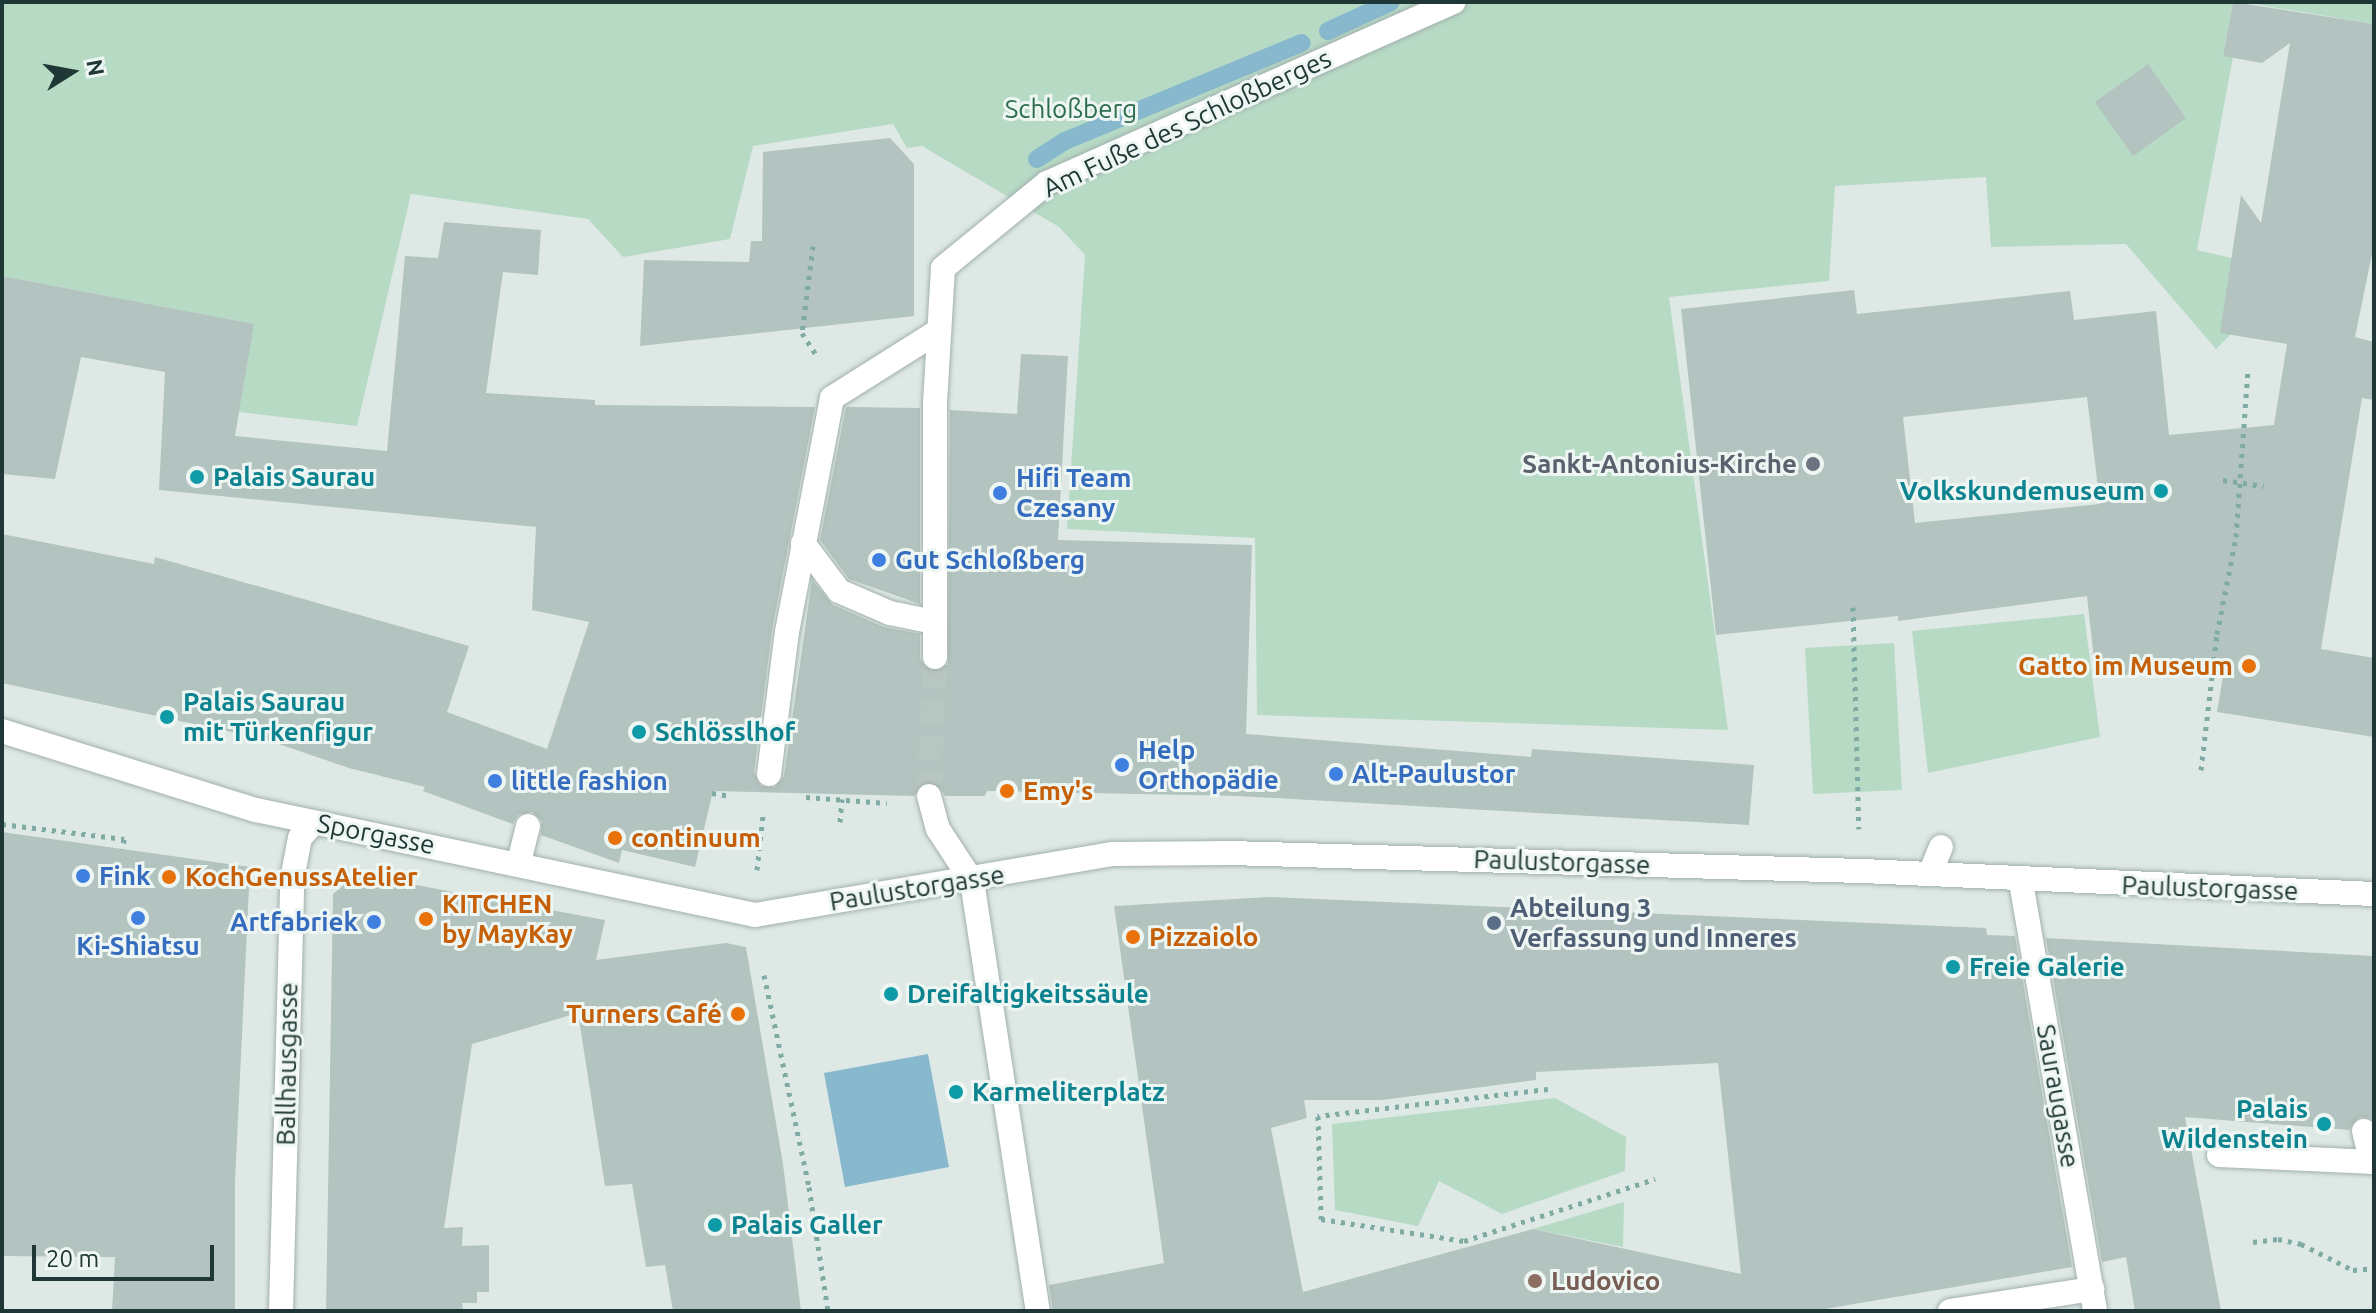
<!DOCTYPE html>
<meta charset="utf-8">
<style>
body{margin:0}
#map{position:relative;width:2376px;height:1313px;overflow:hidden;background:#dee9e5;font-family:Ubuntu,sans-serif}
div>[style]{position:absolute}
.green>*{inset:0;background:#b7dac5}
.water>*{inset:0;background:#87b8cd}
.stream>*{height:18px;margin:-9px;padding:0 9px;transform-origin:9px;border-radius:9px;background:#87b8cd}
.building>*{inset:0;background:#b3c3bf}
.minor-tunnel>*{height:24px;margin-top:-12px;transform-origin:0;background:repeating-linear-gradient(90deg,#b8c6c2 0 24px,transparent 0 36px)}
.path>*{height:5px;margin-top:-2.5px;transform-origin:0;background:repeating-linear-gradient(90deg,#7faba4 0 4px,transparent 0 10px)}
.roads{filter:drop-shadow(0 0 2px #a1b0ad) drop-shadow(0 0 2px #a1b0ad)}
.minor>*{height:24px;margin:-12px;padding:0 12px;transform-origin:12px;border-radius:12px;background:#fff}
.path-bridge>*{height:5px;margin-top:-2.5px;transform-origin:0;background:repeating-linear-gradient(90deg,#7faba4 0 4px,transparent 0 10px)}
.dots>*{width:22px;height:22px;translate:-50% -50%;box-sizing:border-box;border:4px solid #eef6f3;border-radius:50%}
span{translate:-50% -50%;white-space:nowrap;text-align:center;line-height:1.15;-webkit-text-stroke:6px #eef6f3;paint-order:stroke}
.park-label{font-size:26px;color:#2c6d4e}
.street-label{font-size:26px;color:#203835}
.worship-label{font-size:26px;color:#5b616d;font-weight:700}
.right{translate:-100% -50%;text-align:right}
.culture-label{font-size:26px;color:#0d838f;font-weight:700}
.left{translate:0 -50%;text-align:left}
.shop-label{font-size:26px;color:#366cbe;font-weight:700}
.food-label{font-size:26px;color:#c56008;font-weight:700}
.service-label{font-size:26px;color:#4e5e75;font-weight:700}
.education-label{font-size:26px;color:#785e54;font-weight:700}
.frame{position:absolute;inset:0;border:4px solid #203835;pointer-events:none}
.north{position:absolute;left:32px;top:32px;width:80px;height:80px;-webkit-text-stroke:6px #eef6f3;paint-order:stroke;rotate:79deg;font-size:22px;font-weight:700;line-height:32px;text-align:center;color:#203835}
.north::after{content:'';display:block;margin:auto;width:28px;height:36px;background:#203835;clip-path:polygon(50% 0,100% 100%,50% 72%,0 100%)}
.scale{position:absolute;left:32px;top:1245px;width:182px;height:36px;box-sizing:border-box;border:4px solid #203835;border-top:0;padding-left:10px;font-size:24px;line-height:28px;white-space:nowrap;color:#203835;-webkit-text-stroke:6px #eef6f3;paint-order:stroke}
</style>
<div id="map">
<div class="green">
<div style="clip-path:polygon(2px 2px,2233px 2px,2223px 55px,2233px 57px,2197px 250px,2249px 262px,2240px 325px,2216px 349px,2126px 244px,1991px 247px,1986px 177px,1835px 186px,1829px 281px,1669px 297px,1728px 730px,1257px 715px,1255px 538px,1067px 529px,1085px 255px,1059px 227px,922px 146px,907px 148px,893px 124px,753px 146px,730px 239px,623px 257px,588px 219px,411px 194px,357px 426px,239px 412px,253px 324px,2px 276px)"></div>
<div style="clip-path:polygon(2242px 2px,2374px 2px,2374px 24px)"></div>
<div style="clip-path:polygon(2084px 614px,2100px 737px,1928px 773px,1912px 631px)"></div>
<div style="clip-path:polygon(1894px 643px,1902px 790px,1813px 794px,1805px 648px)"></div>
<div style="clip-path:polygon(1555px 1098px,1626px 1137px,1625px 1171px,1502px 1214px,1439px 1181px,1418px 1226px,1335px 1210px,1332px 1124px)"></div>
<div style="clip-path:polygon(1624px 1202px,1623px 1247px,1533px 1229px)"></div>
</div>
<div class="water">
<div style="clip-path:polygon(928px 1054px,949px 1167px,845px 1187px,824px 1073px)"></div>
</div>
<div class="stream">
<div style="left:1328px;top:31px;width:69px;rotate:-24.7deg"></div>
<div style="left:1037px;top:159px;width:33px;rotate:-33deg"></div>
<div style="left:1065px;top:141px;width:256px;rotate:-22.5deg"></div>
</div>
<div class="building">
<div style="clip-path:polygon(evenodd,2233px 2px,2374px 24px,2374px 244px,2355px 337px,2374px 342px,2374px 400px,2362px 398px,2321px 649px,2374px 658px,2374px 737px,2217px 712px,2225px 664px,2096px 678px,2087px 596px,1898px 621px,1898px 616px,1716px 635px,1681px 309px,1854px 290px,1857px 314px,2070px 291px,2074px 320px,2156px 311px,2169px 435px,2274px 425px,2287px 344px,2220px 333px,2241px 195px,2261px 223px,2290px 43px,2262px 63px,2223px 56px,2233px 2px,2087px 397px,2100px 504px,1915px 523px,1903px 417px,2087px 397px)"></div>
<div style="clip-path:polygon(2148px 64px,2186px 118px,2133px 156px,2095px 102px)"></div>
<div style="clip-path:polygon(890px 138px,914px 164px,914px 316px,640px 346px,644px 260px,749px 262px,751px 241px,762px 241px,763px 152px)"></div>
<div style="clip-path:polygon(444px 222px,541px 230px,538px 275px,503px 272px,486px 393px,595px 400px,595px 405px,815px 407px,772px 630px,754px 772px,761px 786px,775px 787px,784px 776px,812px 580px,833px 605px,884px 627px,920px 634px,920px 658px,927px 670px,936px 672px,948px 665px,950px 410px,1017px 414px,1021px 354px,1068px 356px,1058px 540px,1252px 545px,1246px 734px,1531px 757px,1532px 749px,1754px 765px,1749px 825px,1237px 796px,987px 791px,985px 796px,945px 796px,939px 785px,926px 781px,914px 796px,713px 791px,695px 867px,622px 850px,619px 863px,541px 835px,542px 821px,532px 812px,518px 815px,513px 824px,423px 791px,425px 787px,349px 768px,264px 739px,2px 683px,2px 534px,154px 564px,155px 557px,469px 646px,447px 712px,547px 749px,589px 622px,532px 610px,536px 527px,159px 490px,165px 372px,81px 357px,55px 479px,2px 474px,2px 276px,254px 324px,235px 436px,387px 451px,405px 256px,438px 258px)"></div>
<div style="clip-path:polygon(846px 407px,920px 408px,920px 604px,849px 579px,820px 540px)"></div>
<div style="clip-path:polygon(2px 832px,250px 867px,235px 1182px,235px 1311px,112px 1311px,115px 1257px,2px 1256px)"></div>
<div style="clip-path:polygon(357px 874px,605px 920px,596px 960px,726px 943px,746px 947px,783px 1164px,801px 1311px,673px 1311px,665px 1265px,646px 1267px,632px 1184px,605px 1186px,578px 1013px,472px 1044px,444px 1228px,463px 1227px,462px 1246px,489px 1245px,489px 1292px,477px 1292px,477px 1303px,462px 1303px,463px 1310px,326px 1311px,333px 894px)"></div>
<div style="clip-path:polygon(evenodd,1269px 897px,1986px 928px,1987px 935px,2015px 936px,2072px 1267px,1813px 1311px,1053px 1311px,1049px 1285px,1164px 1263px,1114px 906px,1269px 897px,1718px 1063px,1741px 1274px,1533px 1229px,1303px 1292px,1271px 1128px,1307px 1118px,1304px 1100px,1382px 1100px,1536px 1080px,1536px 1072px,1718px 1063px)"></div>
<div style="clip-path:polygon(2046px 938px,2374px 956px,2374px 1120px,2360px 1117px,2349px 1130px,2185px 1117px,2221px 1311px,2135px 1311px,2126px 1257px,2102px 1262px)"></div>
</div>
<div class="minor-tunnel">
<div style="left:929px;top:796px;width:139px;rotate:-87.5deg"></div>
</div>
<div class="path">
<div style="left:813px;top:246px;width:88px;rotate:97.2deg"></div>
<div style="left:802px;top:333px;width:27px;rotate:57deg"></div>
<div style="left:1853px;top:607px;width:222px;rotate:88.5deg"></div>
<div style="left:2201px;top:770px;width:137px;rotate:-83.3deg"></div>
<div style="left:2217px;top:634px;width:99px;rotate:-78.9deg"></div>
<div style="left:2236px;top:537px;width:168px;rotate:-85.9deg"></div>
<div style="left:712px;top:793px;width:19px;rotate:9deg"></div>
<div style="left:806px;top:797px;width:81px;rotate:4.2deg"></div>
<div style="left:840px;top:822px;width:23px;rotate:-85deg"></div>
<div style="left:2px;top:824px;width:123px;rotate:7deg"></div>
<div style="left:124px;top:839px;width:10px;rotate:96deg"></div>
<div style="left:757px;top:870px;width:54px;rotate:-83.7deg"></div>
<div style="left:764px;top:975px;width:217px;rotate:78deg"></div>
<div style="left:809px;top:1187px;width:125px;rotate:81.3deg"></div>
<div style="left:1548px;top:1089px;width:232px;rotate:173.3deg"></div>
<div style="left:1318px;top:1116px;width:103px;rotate:88.3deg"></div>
<div style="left:1321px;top:1219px;width:145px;rotate:8.7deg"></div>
<div style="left:1464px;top:1241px;width:201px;rotate:-18deg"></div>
<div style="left:2253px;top:1242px;width:25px;rotate:-7deg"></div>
<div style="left:2278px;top:1239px;width:24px;rotate:12deg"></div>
<div style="left:2301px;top:1244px;width:58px;rotate:26.6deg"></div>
<div style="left:2353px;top:1270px;width:21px;rotate:-5deg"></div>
</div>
<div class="roads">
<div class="minor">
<div style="left:803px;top:543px;width:60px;rotate:53.1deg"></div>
<div style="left:839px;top:591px;width:56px;rotate:23.3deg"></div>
<div style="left:890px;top:613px;width:45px;rotate:11.6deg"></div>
<div style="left:935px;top:657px;width:254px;rotate:-90deg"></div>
<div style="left:935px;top:403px;width:135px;rotate:-86.6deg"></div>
<div style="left:943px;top:268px;width:134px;rotate:-39.3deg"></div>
<div style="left:1047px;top:183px;width:445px;rotate:-24deg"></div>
<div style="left:2px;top:731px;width:266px;rotate:17.3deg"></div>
<div style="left:256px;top:810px;width:510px;rotate:11.88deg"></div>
<div style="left:755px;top:915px;width:363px;rotate:-9.7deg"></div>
<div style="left:1113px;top:854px;width:116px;rotate:-0.5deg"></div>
<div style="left:1229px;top:853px;width:634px;rotate:1.63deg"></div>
<div style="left:1863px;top:871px;width:512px;rotate:2.58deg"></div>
<div style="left:769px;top:774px;width:143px;rotate:-82.8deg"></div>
<div style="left:787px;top:632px;width:238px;rotate:-79.1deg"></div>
<div style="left:832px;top:398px;width:124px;rotate:-32.2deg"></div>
<div style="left:929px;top:796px;width:34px;rotate:75deg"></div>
<div style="left:938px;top:829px;width:62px;rotate:56.8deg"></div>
<div style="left:972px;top:881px;width:435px;rotate:81.3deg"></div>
<div style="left:519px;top:862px;width:37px;rotate:-76deg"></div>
<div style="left:1930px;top:874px;width:29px;rotate:-68deg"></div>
<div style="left:2021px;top:882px;width:435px;rotate:80.2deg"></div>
<div style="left:2364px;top:1131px;width:32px;rotate:76deg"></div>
<div style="left:2219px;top:1155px;width:155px;rotate:2.6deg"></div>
<div style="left:281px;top:1311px;width:432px;rotate:-88.5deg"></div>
<div style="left:292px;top:879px;width:42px;rotate:-79deg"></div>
<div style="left:300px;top:838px;width:21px;rotate:-49deg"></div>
<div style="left:1950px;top:1311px;width:144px;rotate:-8.8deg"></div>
</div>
</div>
<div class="path-bridge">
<div style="left:2223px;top:480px;width:41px;rotate:8.3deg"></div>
</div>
<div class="dots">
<div style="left:1813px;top:464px;background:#6b7280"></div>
<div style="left:197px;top:477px;background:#0f9aa8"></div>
<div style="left:2161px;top:491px;background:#0f9aa8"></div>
<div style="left:1000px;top:493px;background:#3f7fe0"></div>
<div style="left:879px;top:560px;background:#3f7fe0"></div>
<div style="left:2249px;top:666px;background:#e8710a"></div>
<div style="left:167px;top:717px;background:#0f9aa8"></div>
<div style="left:639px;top:732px;background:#0f9aa8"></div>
<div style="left:1122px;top:765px;background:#3f7fe0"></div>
<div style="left:1336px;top:774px;background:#3f7fe0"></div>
<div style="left:495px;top:781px;background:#3f7fe0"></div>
<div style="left:1007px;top:791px;background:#e8710a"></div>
<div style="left:615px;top:838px;background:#e8710a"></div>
<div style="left:83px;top:876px;background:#3f7fe0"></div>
<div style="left:169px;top:877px;background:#e8710a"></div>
<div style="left:138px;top:918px;background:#3f7fe0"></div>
<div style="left:426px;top:919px;background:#e8710a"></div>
<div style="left:374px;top:922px;background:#3f7fe0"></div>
<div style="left:1494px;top:923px;background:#5c6f8a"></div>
<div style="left:1133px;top:937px;background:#e8710a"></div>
<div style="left:1953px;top:967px;background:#0f9aa8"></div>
<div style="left:891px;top:994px;background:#0f9aa8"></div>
<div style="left:738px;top:1014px;background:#e8710a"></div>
<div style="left:956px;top:1092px;background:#0f9aa8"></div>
<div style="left:2324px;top:1124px;background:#0f9aa8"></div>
<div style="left:715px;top:1225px;background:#0f9aa8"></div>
<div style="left:1535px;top:1281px;background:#8d6e63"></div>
</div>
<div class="park-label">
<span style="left:1071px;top:109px">Schloßberg</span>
</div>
<div class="street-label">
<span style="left:1187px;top:123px;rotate:-25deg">Am Fuße des Schloßberges</span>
<span style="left:376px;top:834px;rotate:11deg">Sporgasse</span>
<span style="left:1562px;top:862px;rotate:2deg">Paulustorgasse</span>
<span style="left:917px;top:888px;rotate:-9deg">Paulustorgasse</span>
<span style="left:2210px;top:888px;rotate:2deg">Paulustorgasse</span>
<span style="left:287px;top:1064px;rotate:-89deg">Ballhausgasse</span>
<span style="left:2058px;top:1096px;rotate:80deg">Sauraugasse</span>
</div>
<div class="worship-label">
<span class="right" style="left:1797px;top:464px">Sankt-Antonius-Kirche</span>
</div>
<div class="culture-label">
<span class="left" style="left:213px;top:477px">Palais Saurau</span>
<span class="right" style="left:2145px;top:491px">Volkskundemuseum</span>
<span class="left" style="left:183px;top:717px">Palais Saurau<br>mit Türkenfigur</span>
<span class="left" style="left:655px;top:732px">Schlösslhof</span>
<span class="left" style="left:1969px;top:967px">Freie Galerie</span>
<span class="left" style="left:907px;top:994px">Dreifaltigkeitssäule</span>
<span class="left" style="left:972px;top:1092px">Karmeliterplatz</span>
<span class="right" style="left:2308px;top:1124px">Palais<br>Wildenstein</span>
<span class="left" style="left:731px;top:1225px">Palais Galler</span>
</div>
<div class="shop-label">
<span class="left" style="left:1016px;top:493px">Hifi Team<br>Czesany</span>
<span class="left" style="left:895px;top:560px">Gut Schloßberg</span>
<span class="left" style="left:1138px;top:765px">Help<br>Orthopädie</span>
<span class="left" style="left:1352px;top:774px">Alt-Paulustor</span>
<span class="left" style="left:511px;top:781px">little fashion</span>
<span class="left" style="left:99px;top:876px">Fink</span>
<span class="right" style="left:358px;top:922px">Artfabriek</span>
<span style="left:138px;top:946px">Ki-Shiatsu</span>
</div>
<div class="food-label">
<span class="right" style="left:2233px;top:666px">Gatto im Museum</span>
<span class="left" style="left:1023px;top:791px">Emy's</span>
<span class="left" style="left:631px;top:838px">continuum</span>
<span class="left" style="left:185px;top:877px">KochGenussAtelier</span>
<span class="left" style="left:442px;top:919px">KITCHEN<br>by MayKay</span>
<span class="left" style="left:1149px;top:937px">Pizzaiolo</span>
<span class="right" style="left:722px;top:1014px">Turners Café</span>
</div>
<div class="service-label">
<span class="left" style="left:1510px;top:923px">Abteilung 3<br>Verfassung und Inneres</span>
</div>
<div class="education-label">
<span class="left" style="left:1551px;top:1281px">Ludovico</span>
</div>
<div class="frame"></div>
<div class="north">N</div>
<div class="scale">20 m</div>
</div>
